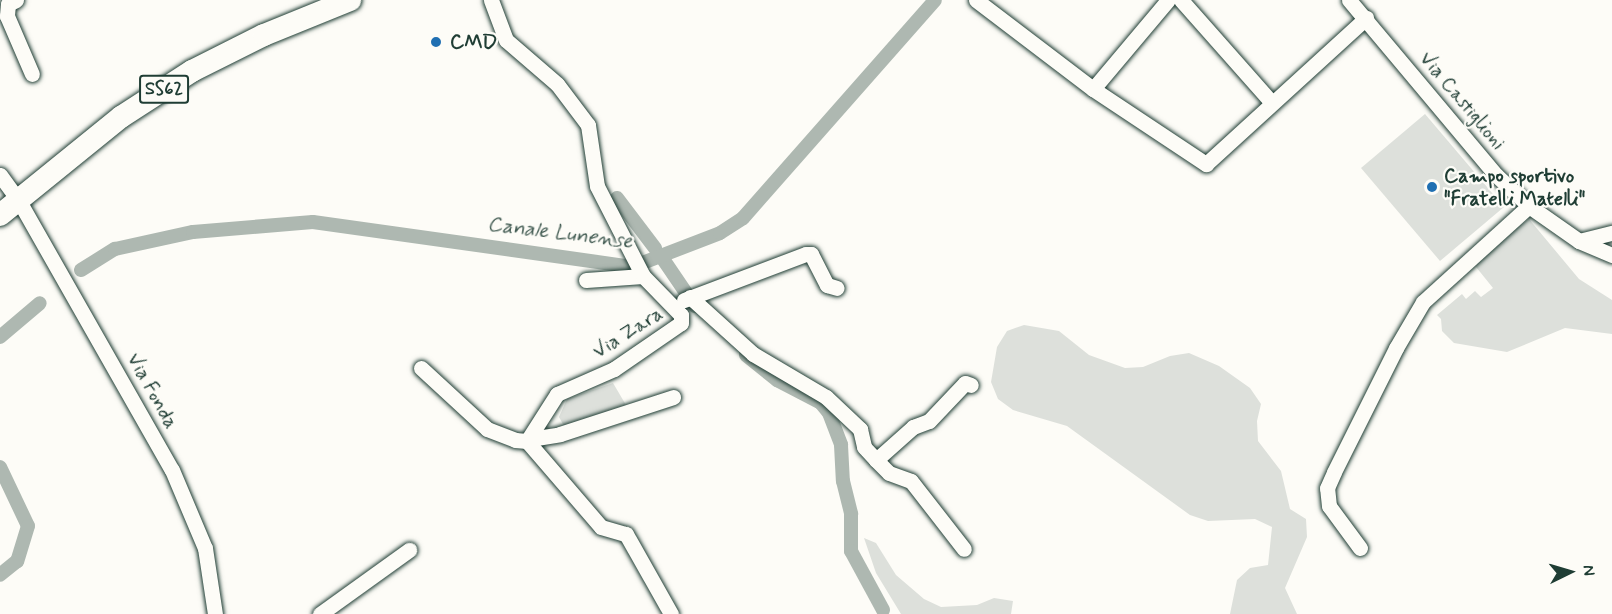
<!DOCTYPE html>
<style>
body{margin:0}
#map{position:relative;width:1612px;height:614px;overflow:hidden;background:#fdfcf7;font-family:Mynerve,sans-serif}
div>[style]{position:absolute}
.green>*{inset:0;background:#dde0db}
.stream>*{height:4px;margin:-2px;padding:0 2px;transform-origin:2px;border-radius:2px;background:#aeb8b1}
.canal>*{height:14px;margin:-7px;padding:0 7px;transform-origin:7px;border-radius:7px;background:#aeb8b1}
.roads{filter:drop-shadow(0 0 2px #1f3d34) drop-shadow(0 0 2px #1f3d34)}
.minor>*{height:15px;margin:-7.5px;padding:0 7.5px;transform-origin:7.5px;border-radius:7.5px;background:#fdfcf7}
.primary>*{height:22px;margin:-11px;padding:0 11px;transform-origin:11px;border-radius:11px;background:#fdfcf7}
.dots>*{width:16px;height:16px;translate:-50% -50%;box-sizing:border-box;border:3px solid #fdfcf7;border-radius:50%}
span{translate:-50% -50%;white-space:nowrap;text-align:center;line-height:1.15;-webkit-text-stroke:4.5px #fdfcf7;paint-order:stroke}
.shield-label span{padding:2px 4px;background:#fdfcf7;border:2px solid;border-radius:4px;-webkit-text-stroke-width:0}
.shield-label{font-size:18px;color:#1f3d34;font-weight:700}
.poi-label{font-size:20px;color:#1f3d34;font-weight:700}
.left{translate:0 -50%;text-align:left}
.street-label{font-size:20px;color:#1f3d34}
.water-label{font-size:21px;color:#435c53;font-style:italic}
.north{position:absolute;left:1540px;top:542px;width:60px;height:60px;-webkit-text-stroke:4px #fdfcf7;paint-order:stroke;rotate:85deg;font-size:16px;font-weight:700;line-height:24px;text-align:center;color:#1f3d34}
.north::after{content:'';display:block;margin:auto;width:21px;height:27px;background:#1f3d34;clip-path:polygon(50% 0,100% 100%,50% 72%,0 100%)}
</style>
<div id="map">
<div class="green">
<div style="clip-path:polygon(1425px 114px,1504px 207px,1440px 261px,1361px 168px)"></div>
<div style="clip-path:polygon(1529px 219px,1579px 279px,1612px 300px,1612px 334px,1565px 328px,1507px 352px,1454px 343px,1442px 331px,1441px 319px,1437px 315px,1462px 294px,1466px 299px,1475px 291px,1481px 297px,1493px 288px,1472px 262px)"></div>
<div style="clip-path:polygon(1024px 325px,1059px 331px,1089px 355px,1125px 368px,1143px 367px,1170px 356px,1189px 353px,1219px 366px,1250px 388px,1261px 404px,1257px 421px,1258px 441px,1281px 471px,1290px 509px,1306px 519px,1307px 537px,1285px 588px,1297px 614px,1230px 614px,1237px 580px,1250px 568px,1268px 565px,1272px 527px,1255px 519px,1208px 521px,1190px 515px,1067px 426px,1013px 410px,998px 399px,991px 382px,997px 347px,1007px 331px)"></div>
<div style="clip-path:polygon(613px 383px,626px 405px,564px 426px,559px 417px,567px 399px)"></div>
<div style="clip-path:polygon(864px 538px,876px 543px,896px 575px,924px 599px,941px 607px,977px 605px,994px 598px,1013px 601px,1011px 614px,901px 614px,876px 573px)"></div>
</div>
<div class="stream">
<div style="left:883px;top:610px;width:4px;rotate:76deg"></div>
</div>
<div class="canal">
<div style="left:617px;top:198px;width:63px;rotate:52.8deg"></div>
<div style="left:663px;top:259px;width:57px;rotate:55.8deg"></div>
<div style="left:81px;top:270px;width:40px;rotate:-32deg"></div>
<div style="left:115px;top:249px;width:80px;rotate:-12.3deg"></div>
<div style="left:193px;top:232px;width:120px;rotate:-4.8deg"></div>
<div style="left:313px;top:222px;width:322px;rotate:8deg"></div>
<div style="left:632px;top:267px;width:94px;rotate:-21.1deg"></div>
<div style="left:720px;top:233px;width:27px;rotate:-33deg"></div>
<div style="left:743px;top:218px;width:290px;rotate:-48.6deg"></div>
<div style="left:0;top:337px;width:52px;rotate:-40.4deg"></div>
<div style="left:746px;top:355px;width:40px;rotate:39deg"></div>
<div style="left:777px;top:380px;width:50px;rotate:27.6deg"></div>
<div style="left:821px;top:403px;width:13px;rotate:51deg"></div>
<div style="left:829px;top:413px;width:34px;rotate:69deg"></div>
<div style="left:841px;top:445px;width:36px;rotate:87deg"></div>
<div style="left:843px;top:481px;width:34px;rotate:76deg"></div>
<div style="left:851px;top:514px;width:37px;rotate:90deg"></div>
<div style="left:851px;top:551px;width:67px;rotate:61.5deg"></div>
<div style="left:0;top:467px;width:65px;rotate:64.6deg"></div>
<div style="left:28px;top:526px;width:37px;rotate:107deg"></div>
<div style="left:17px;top:561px;width:22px;rotate:141deg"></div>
</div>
<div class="roads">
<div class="minor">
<div style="left:16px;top:0;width:9px;rotate:153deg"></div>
<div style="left:8px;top:4px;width:12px;rotate:95deg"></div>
<div style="left:7px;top:16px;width:63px;rotate:66.7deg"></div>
<div style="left:976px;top:0;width:147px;rotate:37.3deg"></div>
<div style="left:1093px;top:89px;width:116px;rotate:-49.9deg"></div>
<div style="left:1181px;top:0;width:137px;rotate:48.5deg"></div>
<div style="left:1349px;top:0;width:229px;rotate:50deg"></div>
<div style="left:1496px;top:175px;width:45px;rotate:43.2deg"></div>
<div style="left:1529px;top:206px;width:61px;rotate:35deg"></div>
<div style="left:1579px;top:241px;width:36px;rotate:23deg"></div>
<div style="left:1093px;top:89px;width:136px;rotate:33.6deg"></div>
<div style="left:1206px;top:164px;width:217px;rotate:-42.4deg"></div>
<div style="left:0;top:175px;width:32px;rotate:54deg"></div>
<div style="left:19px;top:201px;width:309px;rotate:60.4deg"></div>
<div style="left:172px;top:470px;width:85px;rotate:67.1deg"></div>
<div style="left:205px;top:548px;width:67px;rotate:81.4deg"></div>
<div style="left:1579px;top:241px;width:34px;rotate:-14deg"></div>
<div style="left:586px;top:280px;width:57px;rotate:-4deg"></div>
<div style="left:690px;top:297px;width:85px;rotate:42.1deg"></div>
<div style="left:753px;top:354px;width:85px;rotate:30.5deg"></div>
<div style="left:826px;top:397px;width:47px;rotate:43.3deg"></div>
<div style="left:860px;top:429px;width:18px;rotate:77deg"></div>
<div style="left:864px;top:447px;width:18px;rotate:47deg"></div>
<div style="left:876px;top:460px;width:50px;rotate:-41.7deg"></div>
<div style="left:913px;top:427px;width:17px;rotate:-21deg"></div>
<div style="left:929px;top:421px;width:52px;rotate:-46.5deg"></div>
<div style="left:965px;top:383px;width:6px;rotate:18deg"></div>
<div style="left:684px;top:300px;width:130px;rotate:-20.7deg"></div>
<div style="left:806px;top:254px;width:5px"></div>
<div style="left:811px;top:254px;width:35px;rotate:63deg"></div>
<div style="left:827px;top:285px;width:10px;rotate:17deg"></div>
<div style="left:421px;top:368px;width:90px;rotate:42.7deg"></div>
<div style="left:487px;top:429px;width:30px;rotate:21deg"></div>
<div style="left:515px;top:440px;width:12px;rotate:5deg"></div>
<div style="left:527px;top:441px;width:56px;rotate:-57.4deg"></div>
<div style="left:557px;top:394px;width:62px;rotate:-23.7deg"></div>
<div style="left:614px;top:369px;width:81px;rotate:-34.5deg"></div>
<div style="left:681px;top:323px;width:8px;rotate:-90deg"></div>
<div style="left:681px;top:315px;width:54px;rotate:-134.3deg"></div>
<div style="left:643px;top:276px;width:101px;rotate:-117.1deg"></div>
<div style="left:597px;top:186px;width:62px;rotate:-98.4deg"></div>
<div style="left:588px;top:125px;width:51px;rotate:-127.1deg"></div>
<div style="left:557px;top:84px;width:67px;rotate:-139.2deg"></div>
<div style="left:506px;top:40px;width:43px;rotate:-110.6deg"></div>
<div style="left:530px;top:439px;width:30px;rotate:-9deg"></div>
<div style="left:560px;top:434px;width:119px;rotate:-18.1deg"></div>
<div style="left:527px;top:441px;width:113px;rotate:49.3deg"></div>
<div style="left:601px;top:527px;width:26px;rotate:16deg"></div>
<div style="left:626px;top:534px;width:92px;rotate:60.6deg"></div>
<div style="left:876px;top:460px;width:18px;rotate:45deg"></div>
<div style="left:889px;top:473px;width:23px;rotate:20deg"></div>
<div style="left:911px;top:481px;width:86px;rotate:52.1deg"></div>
<div style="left:1360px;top:548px;width:52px;rotate:-126.4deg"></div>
<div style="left:1329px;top:506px;width:18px;rotate:-96deg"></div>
<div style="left:1327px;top:488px;width:17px;rotate:-66deg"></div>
<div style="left:1334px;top:472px;width:139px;rotate:-63.4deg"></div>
<div style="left:1396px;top:348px;width:53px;rotate:-59.6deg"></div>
<div style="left:1423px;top:302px;width:143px;rotate:-42.2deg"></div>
<div style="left:320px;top:614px;width:110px;rotate:-35.7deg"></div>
</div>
<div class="primary">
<div style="left:0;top:215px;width:156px;rotate:-39deg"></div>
<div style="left:121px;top:117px;width:85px;rotate:-32.9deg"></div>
<div style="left:192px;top:71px;width:80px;rotate:-26.6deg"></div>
<div style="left:264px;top:35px;width:93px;rotate:-22.1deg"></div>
</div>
</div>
<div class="dots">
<div style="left:436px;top:42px;background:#1f6fb2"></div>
<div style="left:1432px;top:187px;background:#1f6fb2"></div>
</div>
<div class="shield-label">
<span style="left:164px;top:89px">SS62</span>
</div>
<div class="poi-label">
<span class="left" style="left:450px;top:42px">CMD</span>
<span class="left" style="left:1444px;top:188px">Campo sportivo<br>"Fratelli Matelli"</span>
</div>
<div class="street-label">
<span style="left:1462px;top:101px;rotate:50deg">Via Castiglioni</span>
<span style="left:628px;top:333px;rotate:-32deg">Via Zara</span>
<span style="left:152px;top:391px;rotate:61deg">Via Fonda</span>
</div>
<div class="water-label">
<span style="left:560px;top:233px;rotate:7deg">Canale Lunense</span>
</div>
<div class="north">N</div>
</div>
